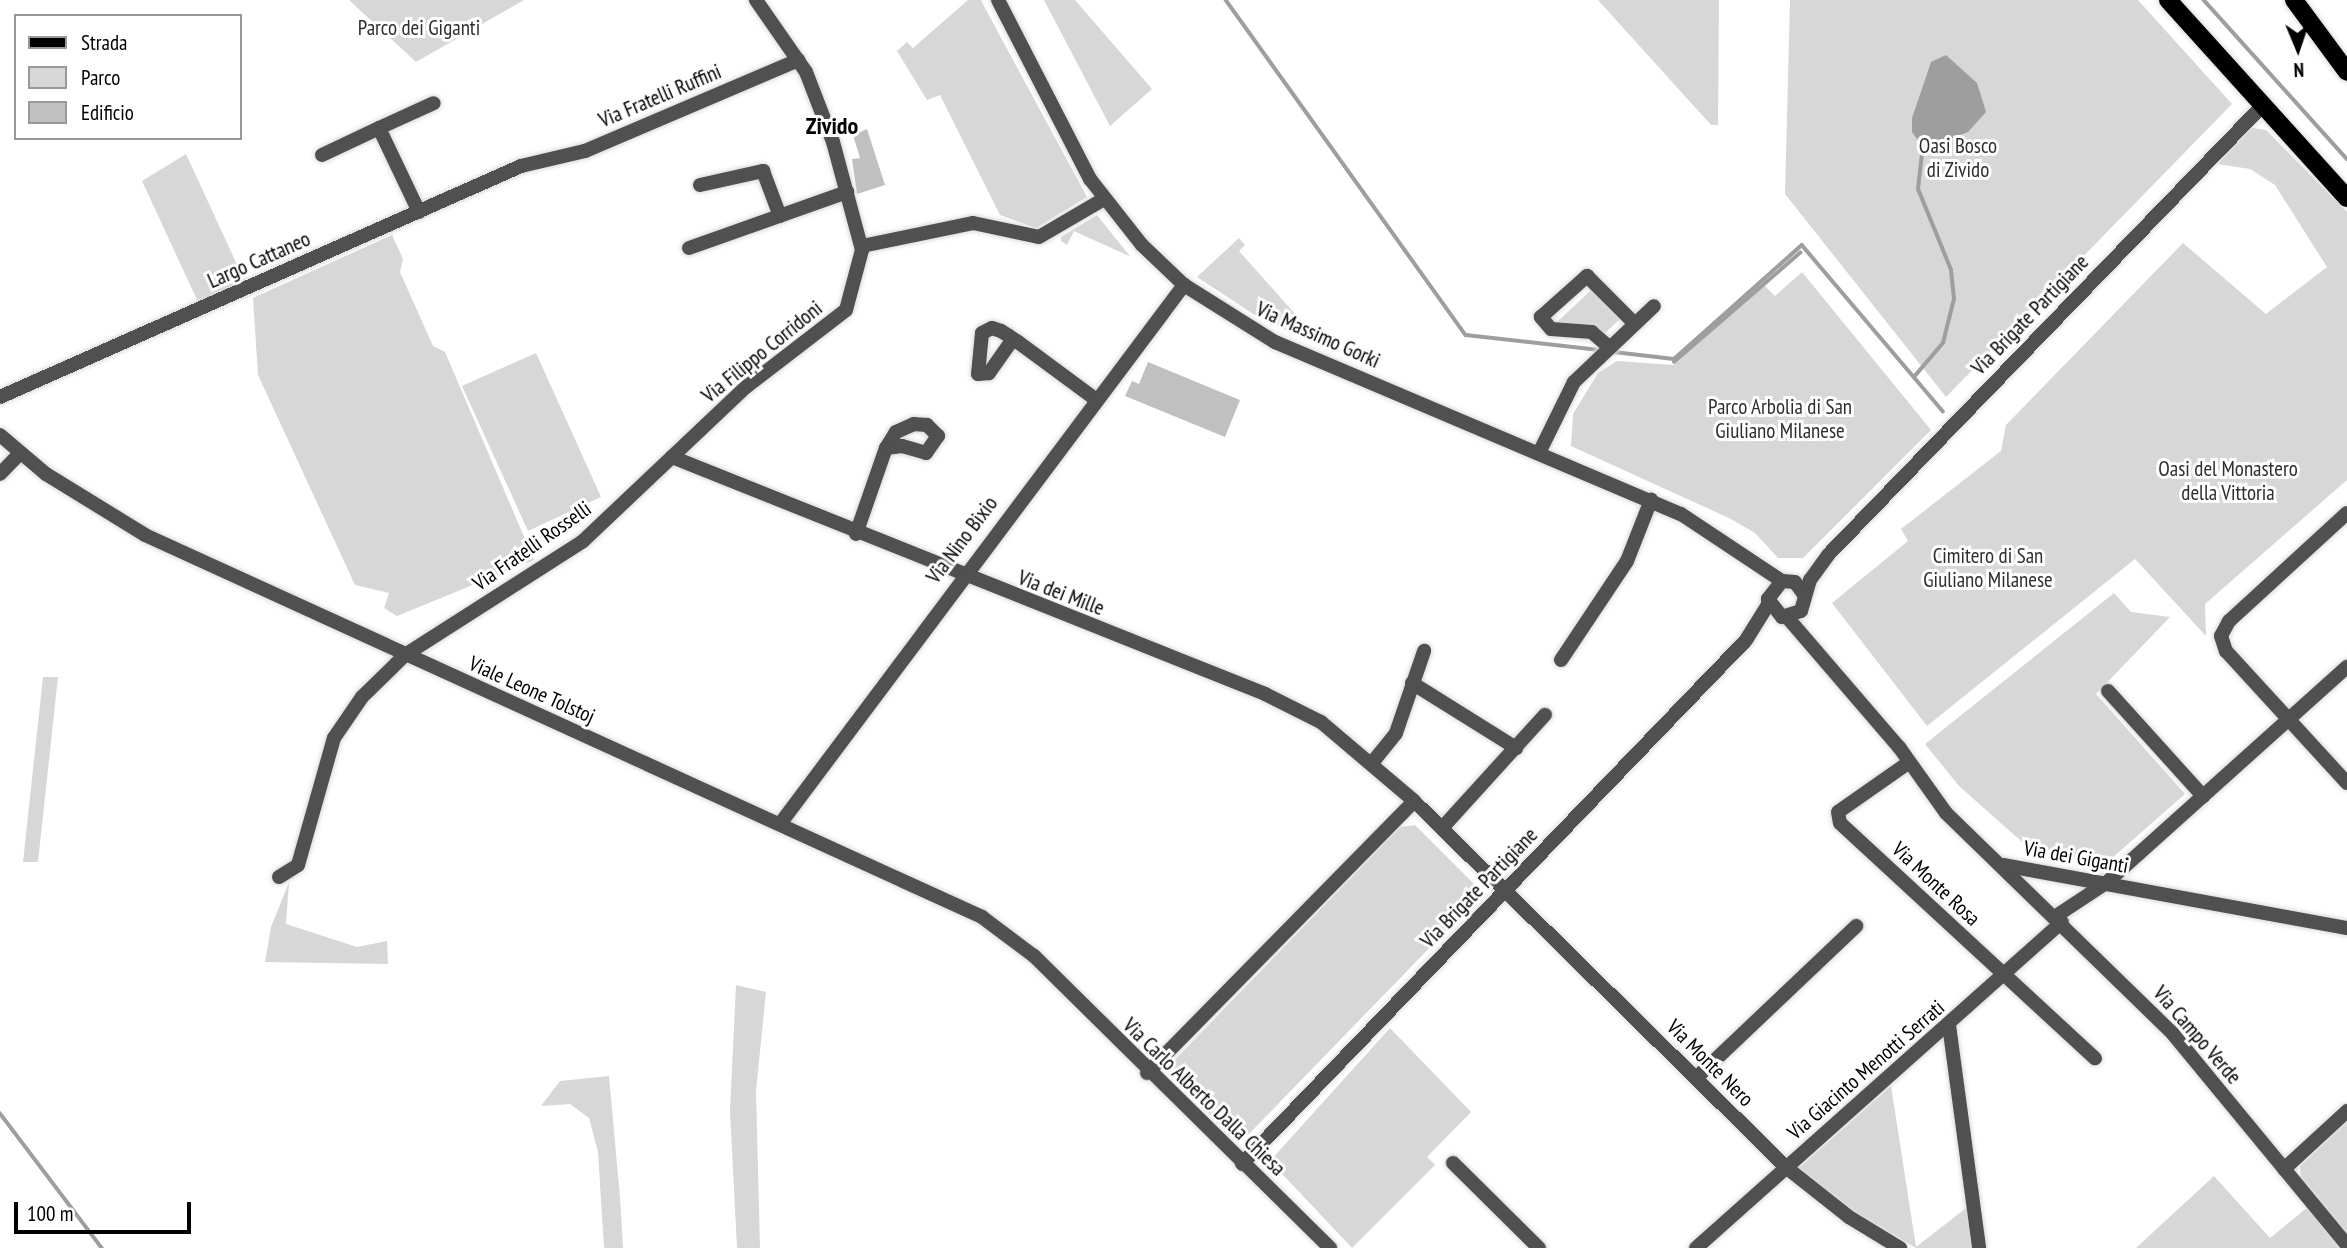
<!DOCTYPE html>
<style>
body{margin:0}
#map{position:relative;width:2347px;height:1248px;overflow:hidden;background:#fff;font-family:"PT Sans Narrow",sans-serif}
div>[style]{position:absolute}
.green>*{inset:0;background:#d7d7d7}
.water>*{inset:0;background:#9e9e9e}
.stream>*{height:3.5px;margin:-1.75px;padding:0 1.75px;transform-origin:1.75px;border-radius:1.75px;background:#9e9e9e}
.building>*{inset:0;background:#c0c0c0}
.roads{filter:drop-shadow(0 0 2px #dbdbdb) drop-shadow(0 0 2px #dbdbdb)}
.minor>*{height:14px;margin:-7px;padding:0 7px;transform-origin:7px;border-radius:7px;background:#505050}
.major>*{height:18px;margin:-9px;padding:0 9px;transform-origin:9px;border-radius:9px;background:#000}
span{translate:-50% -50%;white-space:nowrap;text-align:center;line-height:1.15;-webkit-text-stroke:6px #fff;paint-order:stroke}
.park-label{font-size:21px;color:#2e2e2e}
.street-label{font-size:21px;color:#000}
.quarter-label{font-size:24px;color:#000;font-weight:700}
.legend{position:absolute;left:14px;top:14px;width:228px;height:126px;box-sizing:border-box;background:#fff;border:2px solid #999;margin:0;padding:9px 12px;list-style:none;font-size:21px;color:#000}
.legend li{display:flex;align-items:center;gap:14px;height:35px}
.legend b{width:35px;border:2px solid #999}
.north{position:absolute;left:2263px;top:14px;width:70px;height:70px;-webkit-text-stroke:5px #fff;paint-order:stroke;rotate:178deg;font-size:19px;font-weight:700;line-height:28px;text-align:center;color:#000}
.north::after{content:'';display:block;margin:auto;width:24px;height:32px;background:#000;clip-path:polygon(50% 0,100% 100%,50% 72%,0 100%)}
.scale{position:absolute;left:14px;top:1202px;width:177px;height:32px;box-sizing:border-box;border:4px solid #000;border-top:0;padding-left:9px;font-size:21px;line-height:24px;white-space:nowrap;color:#000;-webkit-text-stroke:5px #fff;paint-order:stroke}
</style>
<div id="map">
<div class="green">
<div style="clip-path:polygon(349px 0,524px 0,416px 62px)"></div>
<div style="clip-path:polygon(968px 0,981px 0,985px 8px,1087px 197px,1036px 228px,1000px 215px,940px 95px,927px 100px,897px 51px,907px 42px,913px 48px)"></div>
<div style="clip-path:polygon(1044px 0,1075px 0,1152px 89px,1110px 126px)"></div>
<div style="clip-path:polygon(1598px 0,1719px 0,1718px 125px,1711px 125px)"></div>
<div style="clip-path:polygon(1790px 0,2138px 0,2232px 104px,1946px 397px,1785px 194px)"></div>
<div style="clip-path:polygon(2247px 127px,2266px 130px,2347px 212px,2347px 480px,2205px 604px,2206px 636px,2135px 559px,1927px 726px,1832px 603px,1908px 541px,1901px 529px,2001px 451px,2006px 425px,2183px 243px,2266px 314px,2327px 267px,2275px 185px,2250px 169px,2218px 164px)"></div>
<div style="clip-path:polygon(186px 154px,245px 282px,199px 304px,142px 181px)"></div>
<div style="clip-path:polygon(1097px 215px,1129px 255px,1129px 256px,1074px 231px,1067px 245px,1061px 241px,1061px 237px)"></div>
<div style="clip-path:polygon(392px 235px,403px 259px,400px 272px,433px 346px,445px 352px,534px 560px,397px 616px,384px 608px,389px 593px,355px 585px,258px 375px,253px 298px)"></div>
<div style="clip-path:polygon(1239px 238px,1245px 245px,1239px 251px,1314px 335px,1321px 329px,1325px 343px,1317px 344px,1264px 321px,1197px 277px)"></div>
<div style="clip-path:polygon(1802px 272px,1931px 430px,1803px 558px,1778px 558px,1755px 533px,1731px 519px,1571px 446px,1573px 414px,1598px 373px,1617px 361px,1674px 365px,1764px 285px,1775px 296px)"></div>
<div style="clip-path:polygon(1593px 288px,1621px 318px,1603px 335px,1553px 326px)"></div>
<div style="clip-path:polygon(536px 353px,601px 497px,528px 531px,462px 386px)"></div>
<div style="clip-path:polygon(2114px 593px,2131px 612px,2170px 617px,2096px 694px,2185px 794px,2103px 866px,2021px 841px,1959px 786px,1925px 744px)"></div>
<div style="clip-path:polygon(43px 677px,58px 677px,38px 862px,23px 862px)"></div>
<div style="clip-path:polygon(1415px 825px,1477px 887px,1474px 902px,1245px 1138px,1231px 1137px,1166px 1069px,1400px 827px)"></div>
<div style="clip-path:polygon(289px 882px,286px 924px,357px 947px,387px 941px,388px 964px,265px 962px,271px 927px)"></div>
<div style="clip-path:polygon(736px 985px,766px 992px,756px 1091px,760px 1248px,737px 1248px,730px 1111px)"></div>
<div style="clip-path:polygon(1390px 1028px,1471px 1112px,1427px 1157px,1435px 1165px,1352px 1248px,1270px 1161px)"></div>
<div style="clip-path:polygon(609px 1076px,620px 1197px,623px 1248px,604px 1248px,598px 1152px,589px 1118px,570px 1104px,541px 1106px,560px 1081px)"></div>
<div style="clip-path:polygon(1891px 1086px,1916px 1247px,1975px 1201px,1979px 1248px,1916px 1248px,1852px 1210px,1799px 1168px)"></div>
<div style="clip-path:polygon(2347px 1122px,2347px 1248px,2136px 1248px,2214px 1176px,2270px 1238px,2319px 1198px,2301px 1178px,2300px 1166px)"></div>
</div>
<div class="water">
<div style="clip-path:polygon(1946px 55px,1977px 83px,1986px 112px,1968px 132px,1924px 149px,1912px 132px,1912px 118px,1931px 62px)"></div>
</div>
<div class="stream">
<div style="left:1226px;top:0;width:412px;rotate:54.4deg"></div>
<div style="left:1466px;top:335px;width:134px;rotate:6.4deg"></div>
<div style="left:2204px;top:0;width:214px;rotate:48deg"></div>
<div style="left:1614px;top:352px;width:60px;rotate:6.7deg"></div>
<div style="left:1674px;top:359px;width:171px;rotate:-41.7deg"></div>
<div style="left:1802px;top:245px;width:218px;rotate:49.7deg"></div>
<div style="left:1674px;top:362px;width:167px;rotate:-40.9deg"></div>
<div style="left:1914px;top:377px;width:45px;rotate:-49.5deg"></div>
<div style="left:1943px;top:343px;width:45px;rotate:-76deg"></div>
<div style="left:1954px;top:299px;width:29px;rotate:-96deg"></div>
<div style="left:1951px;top:270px;width:87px;rotate:-112.2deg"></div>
<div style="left:1918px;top:189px;width:44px;rotate:-83.5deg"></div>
<div style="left:0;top:1113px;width:169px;rotate:52.9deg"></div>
</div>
<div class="building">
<div style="clip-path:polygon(867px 129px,885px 185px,857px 194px,852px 159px,860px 158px,853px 135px)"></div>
<div style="clip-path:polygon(1148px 362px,1240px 400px,1225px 437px,1125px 396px,1132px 381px,1139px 384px)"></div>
</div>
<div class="roads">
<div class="minor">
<div style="left:998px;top:0;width:201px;rotate:62.8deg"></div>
<div style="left:1090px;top:179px;width:84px;rotate:51.8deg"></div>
<div style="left:1142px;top:245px;width:58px;rotate:43.6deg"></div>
<div style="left:1184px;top:285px;width:107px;rotate:32.1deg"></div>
<div style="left:1275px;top:342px;width:441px;rotate:23deg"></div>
<div style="left:1681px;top:514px;width:121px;rotate:33.6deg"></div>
<div style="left:379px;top:128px;width:60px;rotate:-24.4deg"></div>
<div style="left:322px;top:155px;width:63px;rotate:-25.3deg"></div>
<div style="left:379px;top:128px;width:93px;rotate:64.5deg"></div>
<div style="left:700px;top:185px;width:65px;rotate:-12.5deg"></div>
<div style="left:763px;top:171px;width:48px;rotate:69.3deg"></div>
<div style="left:862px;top:246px;width:113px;rotate:-11.7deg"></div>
<div style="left:973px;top:223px;width:67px;rotate:12deg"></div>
<div style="left:1039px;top:237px;width:75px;rotate:-30.3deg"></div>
<div style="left:689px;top:248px;width:168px;rotate:-19.5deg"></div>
<div style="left:1013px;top:339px;width:42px;rotate:125.2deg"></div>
<div style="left:989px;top:373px;width:11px;rotate:175deg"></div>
<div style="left:978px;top:374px;width:41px;rotate:-84.4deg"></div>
<div style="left:982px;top:333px;width:11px;rotate:-27deg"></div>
<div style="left:992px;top:328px;width:9px;rotate:18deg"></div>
<div style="left:1001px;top:331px;width:9px;rotate:32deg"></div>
<div style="left:1009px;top:336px;width:11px;rotate:34deg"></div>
<div style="left:1018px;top:342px;width:94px;rotate:36.4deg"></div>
<div style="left:1609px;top:347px;width:23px;rotate:-139deg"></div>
<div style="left:1592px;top:332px;width:41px;rotate:-175.8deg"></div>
<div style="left:1551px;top:329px;width:16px;rotate:-130deg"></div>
<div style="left:1541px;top:317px;width:62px;rotate:-41.7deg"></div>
<div style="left:1587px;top:276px;width:66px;rotate:45deg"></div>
<div style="left:0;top:397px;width:570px;rotate:-23.91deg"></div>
<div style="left:521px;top:166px;width:66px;rotate:-13.2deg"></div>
<div style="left:585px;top:151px;width:232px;rotate:-23.1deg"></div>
<div style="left:0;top:435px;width:60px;rotate:40.3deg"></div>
<div style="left:46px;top:474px;width:116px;rotate:31.6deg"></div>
<div style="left:145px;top:535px;width:920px;rotate:24.53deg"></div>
<div style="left:982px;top:917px;width:65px;rotate:36.9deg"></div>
<div style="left:1034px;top:956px;width:416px;rotate:44.6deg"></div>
<div style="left:1539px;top:453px;width:79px;rotate:-63.8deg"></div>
<div style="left:1574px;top:382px;width:110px;rotate:-43.5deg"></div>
<div style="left:672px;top:457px;width:639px;rotate:21.78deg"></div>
<div style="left:1265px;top:694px;width:63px;rotate:26.6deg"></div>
<div style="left:1321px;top:722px;width:122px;rotate:40.3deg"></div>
<div style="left:1414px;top:801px;width:523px;rotate:44.54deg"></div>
<div style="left:1787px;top:1168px;width:79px;rotate:38.3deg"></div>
<div style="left:1849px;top:1217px;width:60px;rotate:31.3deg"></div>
<div style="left:0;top:474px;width:29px;rotate:-46deg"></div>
<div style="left:2347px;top:513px;width:160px;rotate:137.5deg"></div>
<div style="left:2229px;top:621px;width:17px;rotate:118deg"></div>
<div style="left:2221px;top:636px;width:16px;rotate:72deg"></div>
<div style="left:2226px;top:651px;width:179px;rotate:47.5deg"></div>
<div style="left:856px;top:534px;width:91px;rotate:-70.8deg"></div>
<div style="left:886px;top:448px;width:16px;rotate:-7deg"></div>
<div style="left:902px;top:446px;width:25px;rotate:16deg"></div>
<div style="left:926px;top:453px;width:21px;rotate:-55deg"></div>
<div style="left:938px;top:436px;width:16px;rotate:-135deg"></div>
<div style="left:927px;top:425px;width:13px;rotate:-176deg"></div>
<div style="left:914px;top:424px;width:20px;rotate:156deg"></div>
<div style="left:896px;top:432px;width:19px;rotate:122deg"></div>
<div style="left:1805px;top:596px;width:17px;rotate:-126deg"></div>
<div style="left:1795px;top:582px;width:13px;rotate:-176deg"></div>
<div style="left:1782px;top:581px;width:23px;rotate:128deg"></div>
<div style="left:1768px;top:599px;width:23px;rotate:52deg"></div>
<div style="left:1782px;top:617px;width:20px;rotate:-18deg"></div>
<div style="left:1801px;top:611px;width:32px;rotate:-74deg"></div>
<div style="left:1810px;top:580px;width:32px;rotate:-54deg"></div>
<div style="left:1829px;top:554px;width:624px;rotate:-45.97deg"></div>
<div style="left:1787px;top:617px;width:172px;rotate:49.3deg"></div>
<div style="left:1899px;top:747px;width:81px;rotate:54.5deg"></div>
<div style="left:1946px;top:813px;width:317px;rotate:44.2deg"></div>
<div style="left:2173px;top:1034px;width:273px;rotate:50.5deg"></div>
<div style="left:1561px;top:660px;width:119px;rotate:-56.3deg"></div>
<div style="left:1627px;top:561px;width:66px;rotate:-68.5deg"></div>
<div style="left:1412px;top:683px;width:123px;rotate:32deg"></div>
<div style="left:2108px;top:691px;width:142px;rotate:47.9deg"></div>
<div style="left:1372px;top:763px;width:38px;rotate:-51deg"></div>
<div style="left:1396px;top:733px;width:87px;rotate:-71.1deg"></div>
<div style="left:1908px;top:763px;width:85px;rotate:145deg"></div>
<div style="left:1838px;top:812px;width:11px;rotate:80deg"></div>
<div style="left:1840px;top:823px;width:347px;rotate:42.7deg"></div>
<div style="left:780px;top:824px;width:674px;rotate:-53.15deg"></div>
<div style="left:1442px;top:828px;width:153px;rotate:-47.7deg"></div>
<div style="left:2003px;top:865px;width:350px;rotate:10.4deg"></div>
<div style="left:279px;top:877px;width:22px;rotate:-32deg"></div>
<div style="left:298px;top:865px;width:132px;rotate:-74.2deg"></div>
<div style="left:334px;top:738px;width:50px;rotate:-55.7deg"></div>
<div style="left:362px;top:697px;width:60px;rotate:-44.3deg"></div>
<div style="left:405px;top:655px;width:211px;rotate:-32.6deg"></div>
<div style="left:583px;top:541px;width:224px;rotate:-43.4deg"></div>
<div style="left:746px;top:387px;width:126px;rotate:-37.6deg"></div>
<div style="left:846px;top:310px;width:62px;rotate:-75.1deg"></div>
<div style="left:862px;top:250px;width:112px;rotate:-105deg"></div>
<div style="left:833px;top:142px;width:75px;rotate:-111.1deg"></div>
<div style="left:806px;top:72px;width:88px;rotate:-124.8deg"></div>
<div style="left:2056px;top:916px;width:60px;rotate:-33.4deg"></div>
<div style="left:2106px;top:883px;width:324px;rotate:-41.9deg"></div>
<div style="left:1949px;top:1025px;width:225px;rotate:82.3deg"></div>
<div style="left:1147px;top:1073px;width:381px;rotate:-45.5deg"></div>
<div style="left:1696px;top:1078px;width:221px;rotate:-43.5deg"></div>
<div style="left:1453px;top:1163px;width:121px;rotate:44.7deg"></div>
<div style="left:1242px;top:1164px;width:727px;rotate:-46.11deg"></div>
<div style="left:1746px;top:640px;width:44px;rotate:-58.1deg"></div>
<div style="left:2284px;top:1169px;width:86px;rotate:-42.6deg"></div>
<div style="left:1696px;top:1248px;width:490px;rotate:-41.7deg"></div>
</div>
<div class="major">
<div style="left:2168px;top:0;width:267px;rotate:47.9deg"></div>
<div style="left:2294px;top:0;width:89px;rotate:53.6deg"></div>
</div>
</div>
<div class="park-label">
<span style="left:419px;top:28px">Parco dei Giganti</span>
<span style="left:1958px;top:158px">Oasi Bosco<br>di Zivido</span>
<span style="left:1780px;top:419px">Parco Arbolia di San<br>Giuliano Milanese</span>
<span style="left:2228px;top:481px">Oasi del Monastero<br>della Vittoria</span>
<span style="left:1988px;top:568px">Cimitero di San<br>Giuliano Milanese</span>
</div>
<div class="street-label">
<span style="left:660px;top:96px;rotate:-23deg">Via Fratelli Ruffini</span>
<span style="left:259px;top:260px;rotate:-24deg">Largo Cattaneo</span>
<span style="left:2030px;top:315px;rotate:-46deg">Via Brigate Partigiane</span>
<span style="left:1318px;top:335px;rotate:24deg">Via Massimo Gorki</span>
<span style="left:762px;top:352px;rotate:-39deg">Via Filippo Corridoni</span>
<span style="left:962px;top:540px;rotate:-53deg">Via Nino Bixio</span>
<span style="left:532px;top:546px;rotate:-35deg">Via Fratelli Rosselli</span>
<span style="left:1061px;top:593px;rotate:21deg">Via dei Mille</span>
<span style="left:532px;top:690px;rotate:24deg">Viale Leone Tolstoj</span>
<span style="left:2076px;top:857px;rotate:10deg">Via dei Giganti</span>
<span style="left:1936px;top:884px;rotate:43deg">Via Monte Rosa</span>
<span style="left:1479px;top:888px;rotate:-46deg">Via Brigate Partigiane</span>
<span style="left:2197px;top:1035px;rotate:49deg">Via Campo Verde</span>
<span style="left:1710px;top:1063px;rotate:45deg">Via Monte Nero</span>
<span style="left:1866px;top:1070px;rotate:-41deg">Via Giacinto Menotti Serrati</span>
<span style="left:1204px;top:1097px;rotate:44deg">Via Carlo Alberto Dalla Chiesa</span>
</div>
<div class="quarter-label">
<span style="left:832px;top:126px">Zivido</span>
</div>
<ul class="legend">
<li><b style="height:9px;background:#000"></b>Strada</li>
<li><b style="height:19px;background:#d7d7d7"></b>Parco</li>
<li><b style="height:19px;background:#c0c0c0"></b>Edificio</li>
</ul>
<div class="north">N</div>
<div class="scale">100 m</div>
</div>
